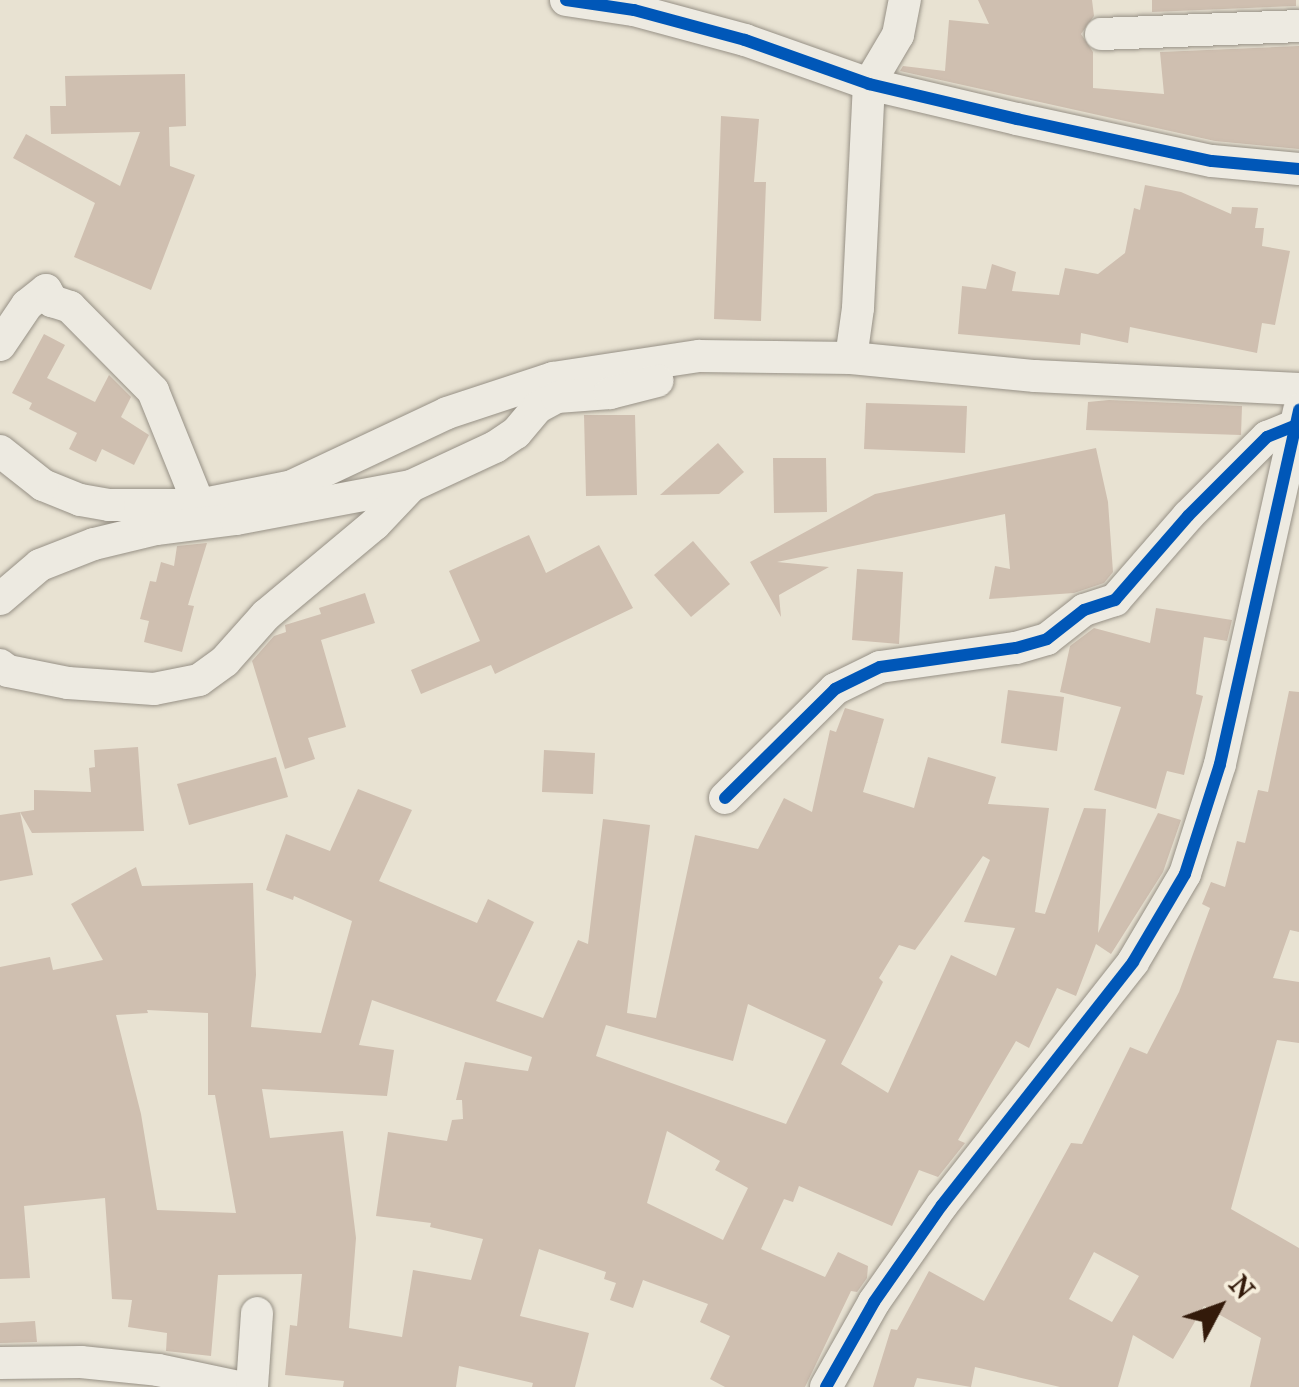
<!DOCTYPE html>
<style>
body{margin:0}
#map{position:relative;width:1299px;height:1387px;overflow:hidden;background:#e8e2d2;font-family:"IM FELL French Canon",serif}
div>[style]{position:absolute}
.building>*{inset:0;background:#cfbfb0}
.roads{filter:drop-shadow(0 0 2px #979186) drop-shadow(0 0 2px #979186)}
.minor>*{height:32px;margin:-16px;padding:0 16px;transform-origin:16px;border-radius:16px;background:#edeae1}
.cycleway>*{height:12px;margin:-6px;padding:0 6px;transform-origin:6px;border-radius:6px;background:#0057b8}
span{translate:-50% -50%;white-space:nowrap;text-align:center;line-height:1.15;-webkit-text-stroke:10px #f6eedc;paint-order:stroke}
.north{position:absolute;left:1169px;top:1257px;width:100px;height:100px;-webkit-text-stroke:8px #f6eedc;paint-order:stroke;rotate:49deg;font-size:28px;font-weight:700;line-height:40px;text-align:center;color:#331a0a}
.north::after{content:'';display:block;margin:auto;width:35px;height:45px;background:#331a0a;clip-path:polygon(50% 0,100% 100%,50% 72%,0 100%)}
</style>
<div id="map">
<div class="building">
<div style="clip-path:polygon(978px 0,1092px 0,1094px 16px,1081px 34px,1093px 52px,1093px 88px,1164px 94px,1160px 52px,1299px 46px,1299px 149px,1215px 141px,900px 71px,903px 66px,945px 71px,949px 20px,989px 24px)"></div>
<div style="clip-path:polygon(1152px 0,1296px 0,1296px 6px,1152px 12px)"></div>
<div style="clip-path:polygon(185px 74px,186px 126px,169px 127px,170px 166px,195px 175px,151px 290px,74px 257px,95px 203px,13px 158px,26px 134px,120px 186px,140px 132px,51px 134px,50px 106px,66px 106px,65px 76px)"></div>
<div style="clip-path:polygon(721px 116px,759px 119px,754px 182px,766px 182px,761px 321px,714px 319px)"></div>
<div style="clip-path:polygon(1145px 185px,1181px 192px,1231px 214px,1232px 207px,1258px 208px,1255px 228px,1264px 228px,1262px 246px,1290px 251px,1275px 325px,1262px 323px,1257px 353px,1130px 327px,1128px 343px,1081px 333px,1080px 345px,958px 334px,962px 286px,986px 289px,992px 264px,1016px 272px,1012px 291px,1059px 295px,1065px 268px,1098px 274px,1125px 253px,1134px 208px,1140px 210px)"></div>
<div style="clip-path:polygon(44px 334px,65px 345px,47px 378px,95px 402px,109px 375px,131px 397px,121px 417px,149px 435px,134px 465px,102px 449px,96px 462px,69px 449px,77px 433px,29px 409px,32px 403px,12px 393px)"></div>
<div style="clip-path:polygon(1109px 400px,1242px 406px,1241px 435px,1086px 430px,1088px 402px)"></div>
<div style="clip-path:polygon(866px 403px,967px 406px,965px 453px,864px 449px)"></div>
<div style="clip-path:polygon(584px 415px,635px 415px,637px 495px,586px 496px)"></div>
<div style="clip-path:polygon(718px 443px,744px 472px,719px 494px,660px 495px)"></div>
<div style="clip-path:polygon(1096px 448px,1108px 502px,1113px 572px,1104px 583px,1074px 593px,989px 599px,995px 566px,1010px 569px,1005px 514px,777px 562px,829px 567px,779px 595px,781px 617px,750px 562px,875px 494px)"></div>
<div style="clip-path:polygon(773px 458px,826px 458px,827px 512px,774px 513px)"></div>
<div style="clip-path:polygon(529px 535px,546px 573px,599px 545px,633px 608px,495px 674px,491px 665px,421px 694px,411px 670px,480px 641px,449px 571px)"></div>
<div style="clip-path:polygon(693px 541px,730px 584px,691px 617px,654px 575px)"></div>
<div style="clip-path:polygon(207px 543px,188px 605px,194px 606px,182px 652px,144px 642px,149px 621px,140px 619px,150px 581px,156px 582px,161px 562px,174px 566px,177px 546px)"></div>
<div style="clip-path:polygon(857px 569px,903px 572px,899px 644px,852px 640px)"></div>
<div style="clip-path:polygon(365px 593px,375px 623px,321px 640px,346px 727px,308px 738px,315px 759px,285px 769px,252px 661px,274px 636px,286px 632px,285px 625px,321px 614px,319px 608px)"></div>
<div style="clip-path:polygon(1156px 608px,1232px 620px,1227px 641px,1204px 637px,1196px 694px,1203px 696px,1184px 775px,1167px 771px,1156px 809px,1094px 790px,1121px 707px,1060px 692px,1070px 646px,1094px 628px,1150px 643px)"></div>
<div style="clip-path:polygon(1008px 690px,1064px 697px,1057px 751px,1001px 743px)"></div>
<div style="clip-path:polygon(evenodd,1289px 691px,1299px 692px,1299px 932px,1290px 930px,1273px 978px,1299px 982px,1299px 1043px,1277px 1040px,1231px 1209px,1299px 1248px,1299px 1387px,1250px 1387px,1261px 1338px,1204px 1306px,1173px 1359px,1133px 1335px,1118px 1387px,1060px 1387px,975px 1367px,971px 1387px,917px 1378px,914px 1387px,873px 1387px,891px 1329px,897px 1330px,929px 1271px,984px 1301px,1071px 1143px,1082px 1144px,1130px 1047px,1147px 1054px,1179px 992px,1210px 908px,1202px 904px,1211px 882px,1225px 887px,1237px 841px,1245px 843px,1258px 790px,1268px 792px,1289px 691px,1094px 1252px,1139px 1276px,1112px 1322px,1069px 1299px,1094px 1252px)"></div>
<div style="clip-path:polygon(evenodd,845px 708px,884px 719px,863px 792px,914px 808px,928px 757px,996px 777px,988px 804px,1049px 808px,1035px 912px,1045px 914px,1084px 808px,1106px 809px,1098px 933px,1158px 813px,1181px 820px,1163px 872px,1111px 954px,1096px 944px,1076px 996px,1057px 988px,1029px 1048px,1016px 1041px,990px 1085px,958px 1140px,965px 1143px,938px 1177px,919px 1170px,892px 1226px,799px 1186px,793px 1202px,784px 1199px,761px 1249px,825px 1277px,838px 1252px,868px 1266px,867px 1278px,857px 1292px,851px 1291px,805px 1387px,725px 1387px,710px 1379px,730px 1336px,700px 1322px,708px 1304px,643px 1280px,633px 1308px,610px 1300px,616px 1283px,604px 1279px,606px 1272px,539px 1249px,520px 1316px,589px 1333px,575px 1387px,532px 1387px,533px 1383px,459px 1366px,456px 1387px,343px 1387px,344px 1381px,285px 1375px,290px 1325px,297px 1326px,302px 1274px,218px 1275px,211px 1356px,166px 1351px,167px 1333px,128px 1327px,132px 1300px,112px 1299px,105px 1198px,24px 1206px,30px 1278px,0 1279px,0 967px,50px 957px,53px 970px,103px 960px,71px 904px,136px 867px,142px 886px,253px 883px,256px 975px,251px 1027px,321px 1033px,352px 921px,294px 896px,293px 900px,266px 890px,286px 834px,330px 851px,358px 789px,412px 810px,379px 881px,477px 923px,488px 899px,534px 922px,496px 1001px,543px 1018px,578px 940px,588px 944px,603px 819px,650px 825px,627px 1013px,656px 1018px,695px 835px,758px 849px,784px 798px,812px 812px,830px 730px,836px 732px,845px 708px,983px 856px,990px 860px,964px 922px,1015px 928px,996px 976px,951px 955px,888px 1093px,841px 1064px,883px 982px,879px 978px,899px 945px,915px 950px,983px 856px,845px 708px,372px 1000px,532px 1057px,528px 1071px,465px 1062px,456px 1100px,462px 1100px,463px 1119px,452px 1120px,447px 1141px,388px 1132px,376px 1216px,431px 1223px,430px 1227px,483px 1239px,471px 1280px,413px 1270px,402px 1337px,349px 1328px,356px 1238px,343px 1131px,270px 1138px,262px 1089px,387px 1096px,394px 1050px,359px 1045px,372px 1000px,845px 708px,748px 1004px,826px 1040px,786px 1124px,596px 1056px,606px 1025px,733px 1061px,748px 1004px,845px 708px,147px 1010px,208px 1013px,208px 1095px,215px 1095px,236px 1213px,157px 1210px,141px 1114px,116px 1015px,148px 1013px,147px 1010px,845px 708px,667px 1131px,720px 1161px,715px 1170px,748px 1188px,723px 1240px,647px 1203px,667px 1131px)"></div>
<div style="clip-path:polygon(138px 747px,144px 831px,32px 833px,20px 812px,34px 810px,34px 790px,91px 792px,89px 768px,95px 767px,94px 750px)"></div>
<div style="clip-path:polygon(544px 750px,595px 753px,593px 794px,542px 792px)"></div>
<div style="clip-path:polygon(276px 757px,288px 797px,189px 825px,177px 784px)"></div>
<div style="clip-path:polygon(20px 812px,33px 875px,0 881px,0 815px)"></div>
<div style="clip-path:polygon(35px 1321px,37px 1342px,0 1343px,0 1323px)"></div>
</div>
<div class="roads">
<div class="minor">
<div style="left:566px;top:0;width:69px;rotate:8.4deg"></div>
<div style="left:634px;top:10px;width:115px;rotate:15.1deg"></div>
<div style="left:745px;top:40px;width:132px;rotate:19.5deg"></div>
<div style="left:869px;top:84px;width:152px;rotate:13.3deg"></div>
<div style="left:1017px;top:119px;width:199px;rotate:12.2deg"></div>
<div style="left:1212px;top:161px;width:87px;rotate:5.3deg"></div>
<div style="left:1101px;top:34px;width:198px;rotate:-2.3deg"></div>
<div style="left:0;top:345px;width:48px;rotate:-56deg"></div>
<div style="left:27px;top:305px;width:24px;rotate:-38deg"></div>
<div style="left:46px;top:290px;width:13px;rotate:61deg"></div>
<div style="left:52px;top:301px;width:19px;rotate:18deg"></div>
<div style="left:70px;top:307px;width:118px;rotate:45.3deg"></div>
<div style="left:153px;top:391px;width:123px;rotate:68deg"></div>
<div style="left:199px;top:505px;width:90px;rotate:180deg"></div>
<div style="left:109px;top:505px;width:29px;rotate:-170deg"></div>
<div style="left:80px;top:500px;width:40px;rotate:-158deg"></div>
<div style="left:43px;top:485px;width:55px;rotate:-141.7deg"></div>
<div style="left:851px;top:358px;width:185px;rotate:5.6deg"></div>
<div style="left:1035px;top:376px;width:264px;rotate:2.8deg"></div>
<div style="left:199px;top:505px;width:95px;rotate:-11.5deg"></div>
<div style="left:292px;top:486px;width:171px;rotate:-25.2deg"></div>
<div style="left:447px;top:413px;width:112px;rotate:-18.3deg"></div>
<div style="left:553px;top:378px;width:148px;rotate:-8.6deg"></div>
<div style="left:699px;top:356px;width:152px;rotate:0.8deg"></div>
<div style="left:851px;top:358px;width:50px;rotate:-82deg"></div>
<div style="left:858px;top:308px;width:224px;rotate:-87.2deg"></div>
<div style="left:869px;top:84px;width:57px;rotate:-59.4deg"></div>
<div style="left:898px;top:35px;width:36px;rotate:-79deg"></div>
<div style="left:0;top:599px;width:52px;rotate:-40.4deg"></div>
<div style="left:40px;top:565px;width:58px;rotate:-21.3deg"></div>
<div style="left:94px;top:544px;width:64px;rotate:-13.6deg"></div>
<div style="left:156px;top:529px;width:81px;rotate:-7.1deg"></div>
<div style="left:236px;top:519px;width:178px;rotate:-10.7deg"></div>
<div style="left:411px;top:486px;width:93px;rotate:-24.9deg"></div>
<div style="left:495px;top:447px;width:25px;rotate:-34deg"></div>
<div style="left:516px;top:433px;width:34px;rotate:-50deg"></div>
<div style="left:538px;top:407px;width:21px;rotate:-28deg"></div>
<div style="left:557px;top:397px;width:53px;rotate:-4.3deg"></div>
<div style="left:610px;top:393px;width:49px;rotate:-14.3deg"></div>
<div style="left:0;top:665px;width:10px;rotate:37deg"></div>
<div style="left:8px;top:671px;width:61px;rotate:11.3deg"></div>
<div style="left:68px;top:683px;width:86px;rotate:4deg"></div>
<div style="left:154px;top:689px;width:46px;rotate:-11.3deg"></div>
<div style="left:199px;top:680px;width:32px;rotate:-36deg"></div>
<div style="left:225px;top:661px;width:62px;rotate:-48.3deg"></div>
<div style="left:266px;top:615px;width:142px;rotate:-39.9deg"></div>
<div style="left:375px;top:524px;width:52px;rotate:-46.5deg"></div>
<div style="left:725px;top:798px;width:155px;rotate:-44.7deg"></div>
<div style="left:835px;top:689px;width:50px;rotate:-26.1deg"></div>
<div style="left:880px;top:667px;width:137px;rotate:-8deg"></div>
<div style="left:1016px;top:648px;width:32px;rotate:-16deg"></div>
<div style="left:1047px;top:639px;width:47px;rotate:-38.1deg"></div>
<div style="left:1084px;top:610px;width:33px;rotate:-18deg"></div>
<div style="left:1115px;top:600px;width:111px;rotate:-49deg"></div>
<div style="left:1188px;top:516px;width:112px;rotate:-45deg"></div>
<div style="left:1267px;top:437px;width:35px;rotate:-22deg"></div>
<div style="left:0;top:1363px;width:81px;rotate:-0.7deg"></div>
<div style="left:81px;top:1362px;width:77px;rotate:5.9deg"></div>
<div style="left:158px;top:1370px;width:83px;rotate:11.9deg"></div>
<div style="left:252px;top:1387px;width:74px;rotate:-86.1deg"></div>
<div style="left:826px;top:1387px;width:98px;rotate:-60.5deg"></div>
<div style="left:874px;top:1302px;width:118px;rotate:-55deg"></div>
<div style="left:942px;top:1205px;width:309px;rotate:-51.8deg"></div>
<div style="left:1133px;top:962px;width:102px;rotate:-59.4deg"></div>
<div style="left:1185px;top:874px;width:115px;rotate:-72.3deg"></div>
<div style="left:1220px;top:764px;width:363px;rotate:-77.4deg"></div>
</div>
</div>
<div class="cycleway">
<div style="left:566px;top:0;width:69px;rotate:8.4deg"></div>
<div style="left:634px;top:10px;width:115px;rotate:15.1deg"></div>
<div style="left:745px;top:40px;width:132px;rotate:19.5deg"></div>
<div style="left:869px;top:84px;width:152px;rotate:13.3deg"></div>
<div style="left:1017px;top:119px;width:199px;rotate:12.2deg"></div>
<div style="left:1212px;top:161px;width:87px;rotate:5.3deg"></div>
<div style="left:725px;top:798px;width:155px;rotate:-44.7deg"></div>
<div style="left:835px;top:689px;width:50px;rotate:-26.1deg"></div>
<div style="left:880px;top:667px;width:137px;rotate:-8deg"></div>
<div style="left:1016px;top:648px;width:32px;rotate:-16deg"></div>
<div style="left:1047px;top:639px;width:47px;rotate:-38.1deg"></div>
<div style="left:1084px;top:610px;width:33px;rotate:-18deg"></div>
<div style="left:1115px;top:600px;width:111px;rotate:-49deg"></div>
<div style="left:1188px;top:516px;width:112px;rotate:-45deg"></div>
<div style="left:1267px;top:437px;width:35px;rotate:-22deg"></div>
<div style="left:826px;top:1387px;width:98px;rotate:-60.5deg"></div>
<div style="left:874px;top:1302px;width:118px;rotate:-55deg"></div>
<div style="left:942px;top:1205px;width:309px;rotate:-51.8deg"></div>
<div style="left:1133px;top:962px;width:102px;rotate:-59.4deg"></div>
<div style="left:1185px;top:874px;width:115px;rotate:-72.3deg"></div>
<div style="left:1220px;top:764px;width:363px;rotate:-77.4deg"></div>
</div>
<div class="north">N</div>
</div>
